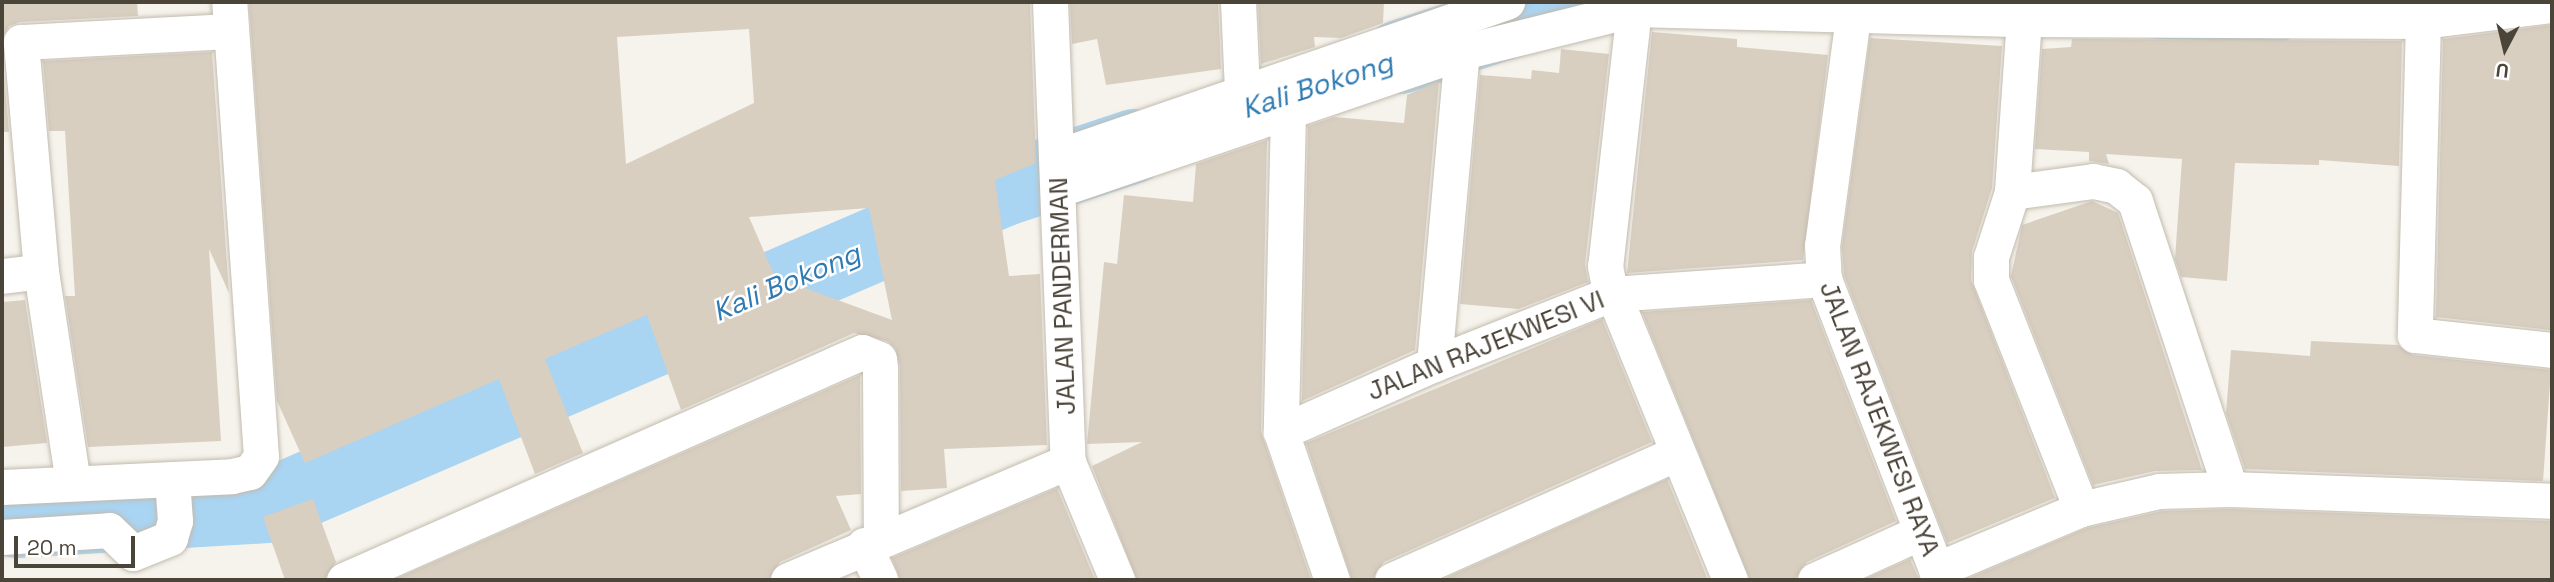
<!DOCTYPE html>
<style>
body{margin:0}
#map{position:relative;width:2554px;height:582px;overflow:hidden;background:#f6f3ec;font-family:"Space Grotesk",sans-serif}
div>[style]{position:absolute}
.river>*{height:74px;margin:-37px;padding:0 37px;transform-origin:37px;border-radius:37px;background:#a9d4f2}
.building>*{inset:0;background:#d8cfc1}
.roads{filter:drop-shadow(0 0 2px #c2bbae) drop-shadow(0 0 2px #c2bbae)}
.street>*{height:35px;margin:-17.5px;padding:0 17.5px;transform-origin:17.5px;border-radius:17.5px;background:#fff}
span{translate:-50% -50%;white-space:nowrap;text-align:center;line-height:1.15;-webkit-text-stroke:5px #fff;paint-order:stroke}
.street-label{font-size:26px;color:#4b4439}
.water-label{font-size:28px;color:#2e7ab2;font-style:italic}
.frame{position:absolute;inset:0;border:4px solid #4b4439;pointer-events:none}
.north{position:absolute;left:2470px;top:14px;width:70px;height:70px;-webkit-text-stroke:5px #fff;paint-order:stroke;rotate:187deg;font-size:19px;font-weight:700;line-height:28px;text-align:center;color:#4b4439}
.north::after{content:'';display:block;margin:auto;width:24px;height:32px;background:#4b4439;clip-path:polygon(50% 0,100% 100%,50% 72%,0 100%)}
.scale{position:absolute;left:14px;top:536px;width:121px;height:32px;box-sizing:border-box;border:4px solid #4b4439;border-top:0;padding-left:9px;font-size:21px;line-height:24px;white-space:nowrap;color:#4b4439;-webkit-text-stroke:5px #fff;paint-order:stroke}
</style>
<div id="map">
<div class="river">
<div style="left:2157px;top:2px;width:118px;rotate:1.5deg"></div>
<div style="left:1400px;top:57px;width:177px;rotate:-18.1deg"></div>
<div style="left:17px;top:521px;width:250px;rotate:-3.4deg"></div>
<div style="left:267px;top:506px;width:800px;rotate:-23.26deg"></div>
<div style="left:1002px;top:190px;width:139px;rotate:-18.4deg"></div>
</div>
<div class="building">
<div style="clip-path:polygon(2px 2px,137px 2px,138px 16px,20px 22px,9px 26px,2px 39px)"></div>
<div style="clip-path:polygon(evenodd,249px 2px,1030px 2px,1036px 163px,995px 180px,1009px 276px,1040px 274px,1047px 445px,944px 449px,947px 488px,901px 491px,900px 367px,895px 348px,887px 341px,854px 333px,681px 410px,647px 315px,545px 359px,583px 453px,535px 474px,499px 379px,305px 463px,277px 401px,249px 2px,749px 29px,754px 103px,626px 164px,617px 37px,749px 29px,249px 2px,869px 208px,892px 320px,775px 277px,749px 217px,869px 208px)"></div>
<div style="clip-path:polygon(1070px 2px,1218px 2px,1221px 69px,1106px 85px,1097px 39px,1072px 44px)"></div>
<div style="clip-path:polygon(1258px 2px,1384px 2px,1383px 23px,1341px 38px,1314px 37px,1315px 47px,1261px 64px)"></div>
<div style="clip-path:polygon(2552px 25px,2550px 330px,2436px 317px,2443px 39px)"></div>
<div style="clip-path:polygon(1652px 32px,1737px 39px,1737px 47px,1828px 55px,1803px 260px,1627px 273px)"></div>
<div style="clip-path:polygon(1870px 38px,2002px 46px,1992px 188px,1972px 251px,1971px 280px,2055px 498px,1947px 543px,1844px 275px,1842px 246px)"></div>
<div style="clip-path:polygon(2072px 39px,2402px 41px,2399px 166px,2319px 160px,2319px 165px,2235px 163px,2227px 281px,2181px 277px,2175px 259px,2182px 159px,2106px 154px,2109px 164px,2089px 161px,2089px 152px,2035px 149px,2042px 49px,2071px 47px)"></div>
<div style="clip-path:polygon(1561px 49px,1609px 54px,1585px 264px,1588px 282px,1518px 309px,1460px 304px,1480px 75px,1531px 79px,1532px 70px,1559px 73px)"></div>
<div style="clip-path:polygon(212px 52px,229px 293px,209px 249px,221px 441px,88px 447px,65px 296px,75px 296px,65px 131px,49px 131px,43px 61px)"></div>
<div style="clip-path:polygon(2px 53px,9px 132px,2px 132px)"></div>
<div style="clip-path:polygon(1439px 81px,1415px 350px,1302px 401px,1308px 126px,1334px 117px,1404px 123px,1407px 95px)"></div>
<div style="clip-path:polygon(1267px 140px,1261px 432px,1311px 580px,1137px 580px,1092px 466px,1142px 442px,1087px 444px,1104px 262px,1117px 264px,1124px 195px,1193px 202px,1196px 164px)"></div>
<div style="clip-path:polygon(2092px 201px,2118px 213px,2202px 470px,2155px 471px,2093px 485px,2011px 276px,2022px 225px)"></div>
<div style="clip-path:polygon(25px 300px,47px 443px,2px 447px,2px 302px)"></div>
<div style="clip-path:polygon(1811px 300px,1896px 521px,1807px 562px,1795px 580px,1750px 580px,1642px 312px)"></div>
<div style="clip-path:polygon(1602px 319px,1652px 442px,1384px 562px,1372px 580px,1352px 580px,1306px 443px)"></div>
<div style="clip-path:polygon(2311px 341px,2398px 345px,2413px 355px,2551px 370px,2543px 481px,2245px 469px,2226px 413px,2231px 350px,2310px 356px)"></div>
<div style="clip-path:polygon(860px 375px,861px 494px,836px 496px,851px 530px,780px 562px,768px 580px,393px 580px)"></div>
<div style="clip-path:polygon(1667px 479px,1708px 580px,1441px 580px)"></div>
<div style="clip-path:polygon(1057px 488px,1095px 580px,900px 580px,892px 558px)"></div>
<div style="clip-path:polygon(313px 499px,336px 562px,324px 580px,285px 580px,263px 517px)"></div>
<div style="clip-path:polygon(2230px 509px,2552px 521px,2550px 580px,1964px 580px,2087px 528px,2162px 511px)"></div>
<div style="clip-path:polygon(1910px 559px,1919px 580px,1863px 580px)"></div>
</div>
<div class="roads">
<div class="street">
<div style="left:1050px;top:2px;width:460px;rotate:87.8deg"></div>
<div style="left:1068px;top:462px;width:128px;rotate:67.4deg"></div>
<div style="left:1238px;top:2px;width:89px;rotate:87.4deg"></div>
<div style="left:1855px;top:2px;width:245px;rotate:97.7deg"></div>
<div style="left:1822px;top:245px;width:34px;rotate:87deg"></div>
<div style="left:1824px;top:279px;width:323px;rotate:68.9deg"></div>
<div style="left:1634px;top:9px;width:259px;rotate:96.4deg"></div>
<div style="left:1605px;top:266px;width:15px;rotate:79deg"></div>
<div style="left:1608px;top:281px;width:323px;rotate:67.8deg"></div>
<div style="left:2024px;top:19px;width:173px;rotate:94deg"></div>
<div style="left:2012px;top:192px;width:68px;rotate:107.9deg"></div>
<div style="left:1991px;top:257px;width:23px;rotate:90deg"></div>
<div style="left:1991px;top:280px;width:246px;rotate:68.5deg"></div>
<div style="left:2423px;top:21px;width:314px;rotate:91.5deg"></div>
<div style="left:2415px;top:335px;width:138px;rotate:6.2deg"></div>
<div style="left:1288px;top:112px;width:320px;rotate:91.3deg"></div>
<div style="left:1281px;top:432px;width:157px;rotate:71deg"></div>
<div style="left:1059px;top:156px;width:474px;rotate:-19deg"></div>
<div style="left:1060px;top:189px;width:425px;rotate:-18.8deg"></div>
<div style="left:1462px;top:52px;width:177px;rotate:-14deg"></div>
<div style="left:1634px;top:9px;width:390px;rotate:1.5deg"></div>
<div style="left:2024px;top:19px;width:399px;rotate:0.3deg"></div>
<div style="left:2423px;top:21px;width:130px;rotate:-7.1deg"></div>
<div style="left:2012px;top:192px;width:82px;rotate:-7.7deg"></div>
<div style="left:2093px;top:181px;width:24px;rotate:12deg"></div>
<div style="left:2116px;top:186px;width:24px;rotate:38deg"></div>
<div style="left:2135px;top:201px;width:303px;rotate:71.7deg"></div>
<div style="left:2px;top:276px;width:39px;rotate:-7deg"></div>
<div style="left:1434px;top:364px;width:313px;rotate:-84.9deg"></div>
<div style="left:1281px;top:432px;width:167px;rotate:-24deg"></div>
<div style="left:1434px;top:364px;width:190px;rotate:-21.6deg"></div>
<div style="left:1611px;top:294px;width:214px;rotate:-4deg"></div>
<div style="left:73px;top:483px;width:214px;rotate:-98.6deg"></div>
<div style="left:41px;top:271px;width:230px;rotate:-95deg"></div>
<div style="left:21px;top:42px;width:210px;rotate:-3deg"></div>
<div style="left:2px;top:487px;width:230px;rotate:-2.7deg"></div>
<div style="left:232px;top:476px;width:18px;rotate:-13deg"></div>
<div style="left:250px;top:472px;width:19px;rotate:-55deg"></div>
<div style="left:261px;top:456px;width:455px;rotate:-94deg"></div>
<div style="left:2px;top:537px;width:107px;rotate:-3.7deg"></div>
<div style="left:109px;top:530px;width:33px;rotate:44deg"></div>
<div style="left:864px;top:545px;width:38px;rotate:65deg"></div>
<div style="left:133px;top:553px;width:40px;rotate:-22deg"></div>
<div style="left:170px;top:538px;width:18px;rotate:-74deg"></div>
<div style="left:175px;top:521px;width:42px;rotate:-94.1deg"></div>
<div style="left:1936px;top:570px;width:157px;rotate:-22.8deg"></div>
<div style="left:2081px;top:509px;width:80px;rotate:-13deg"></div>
<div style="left:2159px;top:491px;width:71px;rotate:-1.6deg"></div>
<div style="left:2230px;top:489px;width:322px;rotate:2.1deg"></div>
<div style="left:344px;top:580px;width:566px;rotate:-23.76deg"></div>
<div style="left:862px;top:352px;width:18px;rotate:22deg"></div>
<div style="left:879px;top:359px;width:10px;rotate:84deg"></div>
<div style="left:880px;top:369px;width:169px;rotate:89.7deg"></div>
<div style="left:788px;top:580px;width:304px;rotate:-22.9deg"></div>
<div style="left:1392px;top:580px;width:310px;rotate:-24deg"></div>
<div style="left:1815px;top:580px;width:116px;rotate:-24.4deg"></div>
</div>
</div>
<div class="street-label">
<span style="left:1063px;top:296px;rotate:-92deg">JALAN PANDERMAN</span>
<span style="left:1486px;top:346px;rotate:-22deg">JALAN RAJEKWESI VI</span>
<span style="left:1879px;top:419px;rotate:69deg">JALAN RAJEKWESI RAYA</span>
</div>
<div class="water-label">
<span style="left:1317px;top:85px;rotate:-18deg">Kali Bokong</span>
<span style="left:786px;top:282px;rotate:-23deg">Kali Bokong</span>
</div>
<div class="frame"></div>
<div class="north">U</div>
<div class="scale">20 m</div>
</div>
